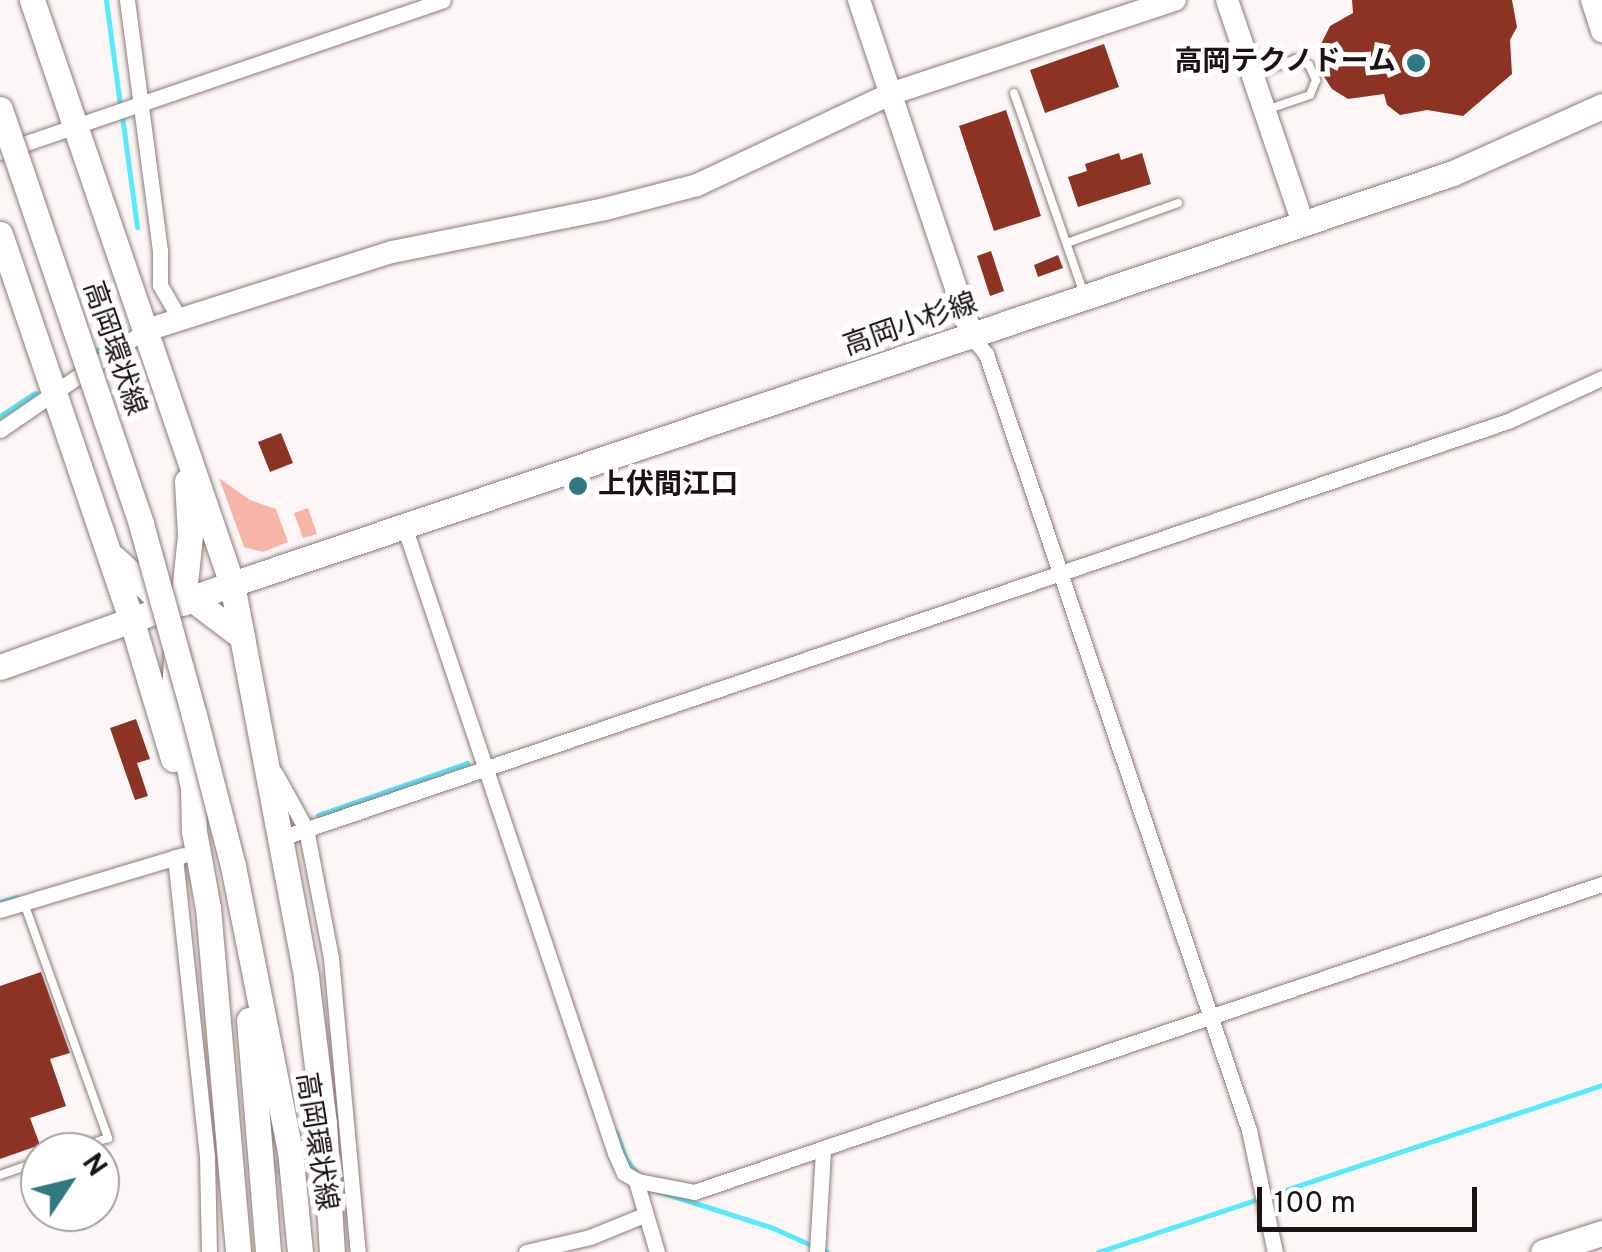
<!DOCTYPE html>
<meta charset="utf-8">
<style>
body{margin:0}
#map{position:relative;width:1602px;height:1252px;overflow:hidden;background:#fcf7f6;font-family:Overpass,"Noto Sans JP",sans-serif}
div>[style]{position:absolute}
.green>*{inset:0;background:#f7b5a7}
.stream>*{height:5px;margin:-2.5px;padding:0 2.5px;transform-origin:2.5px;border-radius:2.5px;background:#57e9fd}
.building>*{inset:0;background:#8d3324}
.street-tunnel>*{height:15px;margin-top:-7.5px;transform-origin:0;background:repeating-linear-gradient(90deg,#dad5d4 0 15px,transparent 0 23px)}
.roads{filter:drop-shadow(0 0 2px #8e7a76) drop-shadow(0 0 2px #8e7a76)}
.lane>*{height:8px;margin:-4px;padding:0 4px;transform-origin:4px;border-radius:4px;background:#fff}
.street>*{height:15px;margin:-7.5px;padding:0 7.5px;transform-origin:7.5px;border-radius:7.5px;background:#fff}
.secondary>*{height:22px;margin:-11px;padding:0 11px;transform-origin:11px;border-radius:11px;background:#fff}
.primary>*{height:25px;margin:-12.5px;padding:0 12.5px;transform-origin:12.5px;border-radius:12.5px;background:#fff}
.bridges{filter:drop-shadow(0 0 2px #8e7a76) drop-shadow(0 0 2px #8e7a76)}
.primary-bridge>*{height:25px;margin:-12.5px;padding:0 12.5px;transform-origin:12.5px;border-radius:12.5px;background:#fff}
.dots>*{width:28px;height:28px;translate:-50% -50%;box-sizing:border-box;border:5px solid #fff;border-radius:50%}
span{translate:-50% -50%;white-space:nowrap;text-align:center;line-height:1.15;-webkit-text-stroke:10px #fff;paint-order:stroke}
.poi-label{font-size:28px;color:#1a1312;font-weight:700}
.right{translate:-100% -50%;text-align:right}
.left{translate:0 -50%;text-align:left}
.street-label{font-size:28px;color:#1a1312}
.north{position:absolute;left:20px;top:1132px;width:100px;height:100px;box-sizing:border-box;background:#fff;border:2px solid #a3a1a0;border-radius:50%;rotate:55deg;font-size:28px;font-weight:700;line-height:40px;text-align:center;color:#1a1312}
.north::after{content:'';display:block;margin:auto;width:35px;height:45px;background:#307882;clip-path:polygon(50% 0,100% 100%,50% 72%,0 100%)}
.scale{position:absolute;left:1257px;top:1187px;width:220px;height:45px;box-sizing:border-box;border:5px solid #1a1312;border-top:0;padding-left:12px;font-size:30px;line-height:35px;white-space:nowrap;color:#1a1312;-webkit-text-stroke:8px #fff;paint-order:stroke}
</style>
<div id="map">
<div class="green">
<div style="clip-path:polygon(219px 478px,250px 500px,276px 509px,288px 542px,263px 552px,244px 547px)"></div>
<div style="clip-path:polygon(308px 508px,317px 534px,303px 538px,294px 513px)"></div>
</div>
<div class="stream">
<div style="left:106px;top:0;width:106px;rotate:82.4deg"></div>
<div style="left:122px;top:116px;width:112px;rotate:82.3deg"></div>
<div style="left:93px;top:353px;width:25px;rotate:-37deg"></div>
<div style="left:0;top:416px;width:42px;rotate:-33.3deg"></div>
<div style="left:318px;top:815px;width:158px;rotate:-19.2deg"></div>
<div style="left:467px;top:763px;width:8px;rotate:60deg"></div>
<div style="left:0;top:902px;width:17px;rotate:-17deg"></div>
<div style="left:616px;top:1132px;width:29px;rotate:70deg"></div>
<div style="left:626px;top:1159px;width:20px;rotate:53deg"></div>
<div style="left:648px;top:1188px;width:131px;rotate:17.7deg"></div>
<div style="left:773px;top:1228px;width:59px;rotate:24deg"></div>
<div style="left:1098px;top:1252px;width:531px;rotate:-18.33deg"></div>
</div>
<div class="building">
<div style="clip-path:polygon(1352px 0,1512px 0,1517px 27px,1510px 40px,1512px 74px,1463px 116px,1427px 110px,1400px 115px,1387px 105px,1384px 94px,1348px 99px,1332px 89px,1319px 69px,1319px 48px,1330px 26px,1353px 13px)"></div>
<div style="clip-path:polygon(1104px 44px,1119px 87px,1045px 113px,1030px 70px)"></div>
<div style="clip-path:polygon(1006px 110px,1041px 216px,994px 231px,959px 126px)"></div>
<div style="clip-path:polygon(1119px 153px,1121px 160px,1142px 153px,1151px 184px,1078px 207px,1068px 177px,1087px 171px,1085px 164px)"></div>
<div style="clip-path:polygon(991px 251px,1004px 291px,990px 296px,977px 256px)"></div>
<div style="clip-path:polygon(1058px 255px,1063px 268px,1038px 277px,1034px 265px)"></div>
<div style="clip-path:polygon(281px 433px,293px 463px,270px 472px,258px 442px)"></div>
<div style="clip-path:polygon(136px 719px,150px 759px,137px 763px,148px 796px,135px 800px,110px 728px)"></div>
<div style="clip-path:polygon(41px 972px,70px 1053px,50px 1059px,66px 1106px,30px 1118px,40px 1145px,0 1159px,0 986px)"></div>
</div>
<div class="street-tunnel">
<div style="left:226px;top:1159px;width:128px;rotate:9deg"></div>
</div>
<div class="roads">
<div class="lane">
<div style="left:1257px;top:73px;width:41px;rotate:-19.7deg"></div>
<div style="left:1296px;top:59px;width:14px;rotate:25deg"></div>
<div style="left:1309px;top:65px;width:17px;rotate:65deg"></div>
<div style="left:1316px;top:80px;width:16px;rotate:112deg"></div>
<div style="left:1310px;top:95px;width:46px;rotate:161.2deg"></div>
<div style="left:1014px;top:93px;width:213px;rotate:70.8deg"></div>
<div style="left:1067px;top:243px;width:118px;rotate:-19.8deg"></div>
<div style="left:24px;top:903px;width:250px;rotate:70.3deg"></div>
<div style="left:108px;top:1138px;width:43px;rotate:161.1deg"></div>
<div style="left:0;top:1175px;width:42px;rotate:-19.3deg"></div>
</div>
<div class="street">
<div style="left:127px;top:0;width:253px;rotate:82.5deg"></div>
<div style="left:160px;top:251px;width:34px;rotate:90deg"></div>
<div style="left:160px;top:285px;width:39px;rotate:60deg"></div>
<div style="left:0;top:152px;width:468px;rotate:-18.9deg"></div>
<div style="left:973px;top:338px;width:21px;rotate:51deg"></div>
<div style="left:986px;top:354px;width:819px;rotate:71.28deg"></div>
<div style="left:1249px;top:1130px;width:125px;rotate:78deg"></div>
<div style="left:0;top:430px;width:175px;rotate:-34.5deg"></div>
<div style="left:405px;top:529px;width:658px;rotate:71.4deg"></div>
<div style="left:615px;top:1153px;width:22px;rotate:66deg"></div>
<div style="left:624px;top:1173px;width:16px;rotate:30deg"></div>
<div style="left:638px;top:1181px;width:57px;rotate:11.1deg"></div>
<div style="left:694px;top:1192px;width:959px;rotate:-18.74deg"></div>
<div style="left:275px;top:773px;width:64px;rotate:61deg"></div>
<div style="left:306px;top:829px;width:131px;rotate:79deg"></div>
<div style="left:331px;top:958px;width:295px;rotate:84.8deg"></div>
<div style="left:281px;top:838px;width:1296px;rotate:-18.77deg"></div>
<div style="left:1508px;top:421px;width:103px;rotate:-24.6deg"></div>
<div style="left:175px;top:857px;width:302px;rotate:83.9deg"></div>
<div style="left:207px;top:1157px;width:95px;rotate:88.8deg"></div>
<div style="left:0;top:910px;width:191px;rotate:-16.7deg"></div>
<div style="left:636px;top:1181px;width:74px;rotate:73.5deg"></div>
<div style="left:526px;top:1252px;width:66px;rotate:-13.2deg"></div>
<div style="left:590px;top:1237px;width:58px;rotate:-22.2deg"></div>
<div style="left:817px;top:1252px;width:101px;rotate:-86.6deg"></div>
</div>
<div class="secondary">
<div style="left:859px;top:0;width:357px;rotate:71.4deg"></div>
<div style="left:1227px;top:0;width:236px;rotate:71.2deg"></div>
<div style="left:1592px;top:0;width:33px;rotate:72deg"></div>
<div style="left:144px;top:331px;width:260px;rotate:-17.7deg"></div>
<div style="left:392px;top:252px;width:217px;rotate:-11.4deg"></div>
<div style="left:605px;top:209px;width:95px;rotate:-14.6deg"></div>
<div style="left:697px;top:185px;width:213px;rotate:-25.2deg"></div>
<div style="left:890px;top:94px;width:300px;rotate:-18.3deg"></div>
</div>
<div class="primary">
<div style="left:32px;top:0;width:617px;rotate:71.1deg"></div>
<div style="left:232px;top:584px;width:400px;rotate:79.3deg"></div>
<div style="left:306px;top:977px;width:147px;rotate:83deg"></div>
<div style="left:324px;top:1123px;width:129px;rotate:86.5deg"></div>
<div style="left:0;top:234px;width:410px;rotate:71.2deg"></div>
<div style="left:132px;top:622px;width:143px;rotate:73.3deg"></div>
<div style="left:114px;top:558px;width:74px;rotate:42.3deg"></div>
<div style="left:192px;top:599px;width:63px;rotate:37.2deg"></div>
<div style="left:183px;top:603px;width:68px;rotate:-84.1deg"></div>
<div style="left:190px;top:535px;width:54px;rotate:-93.2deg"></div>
<div style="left:176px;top:657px;width:36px;rotate:93deg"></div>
<div style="left:174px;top:693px;width:97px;rotate:78.7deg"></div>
<div style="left:193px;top:788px;width:43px;rotate:88.7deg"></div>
<div style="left:194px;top:831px;width:78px;rotate:79.7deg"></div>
<div style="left:208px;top:908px;width:345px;rotate:85deg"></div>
<div style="left:0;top:667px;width:246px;rotate:-19.7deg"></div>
<div style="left:232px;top:584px;width:1288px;rotate:-18.6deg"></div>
<div style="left:1453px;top:173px;width:163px;rotate:-24.2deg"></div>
<div style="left:1543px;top:1252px;width:62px;rotate:-17.9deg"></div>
</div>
</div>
<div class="bridges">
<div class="primary-bridge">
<div style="left:0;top:109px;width:438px;rotate:71.2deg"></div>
<div style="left:141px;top:524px;width:198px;rotate:74.5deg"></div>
<div style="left:194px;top:715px;width:156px;rotate:75.5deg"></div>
<div style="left:233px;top:866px;width:290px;rotate:78.7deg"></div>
<div style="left:290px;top:1150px;width:102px;rotate:84.4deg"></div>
<div style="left:249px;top:1020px;width:233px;rotate:85.3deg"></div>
</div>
</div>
<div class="dots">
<div style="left:1416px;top:63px;background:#307882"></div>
<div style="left:578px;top:486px;background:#307882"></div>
</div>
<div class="poi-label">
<span class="right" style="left:1396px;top:63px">高岡テクノドーム</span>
<span class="left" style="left:598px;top:486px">上伏間江口</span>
</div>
<div class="street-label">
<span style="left:911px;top:326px;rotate:-19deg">高岡小杉線</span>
<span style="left:113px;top:349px;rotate:71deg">高岡環状線</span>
<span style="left:315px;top:1142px;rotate:81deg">高岡環状線</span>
</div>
<div class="north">N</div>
<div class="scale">100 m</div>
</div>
